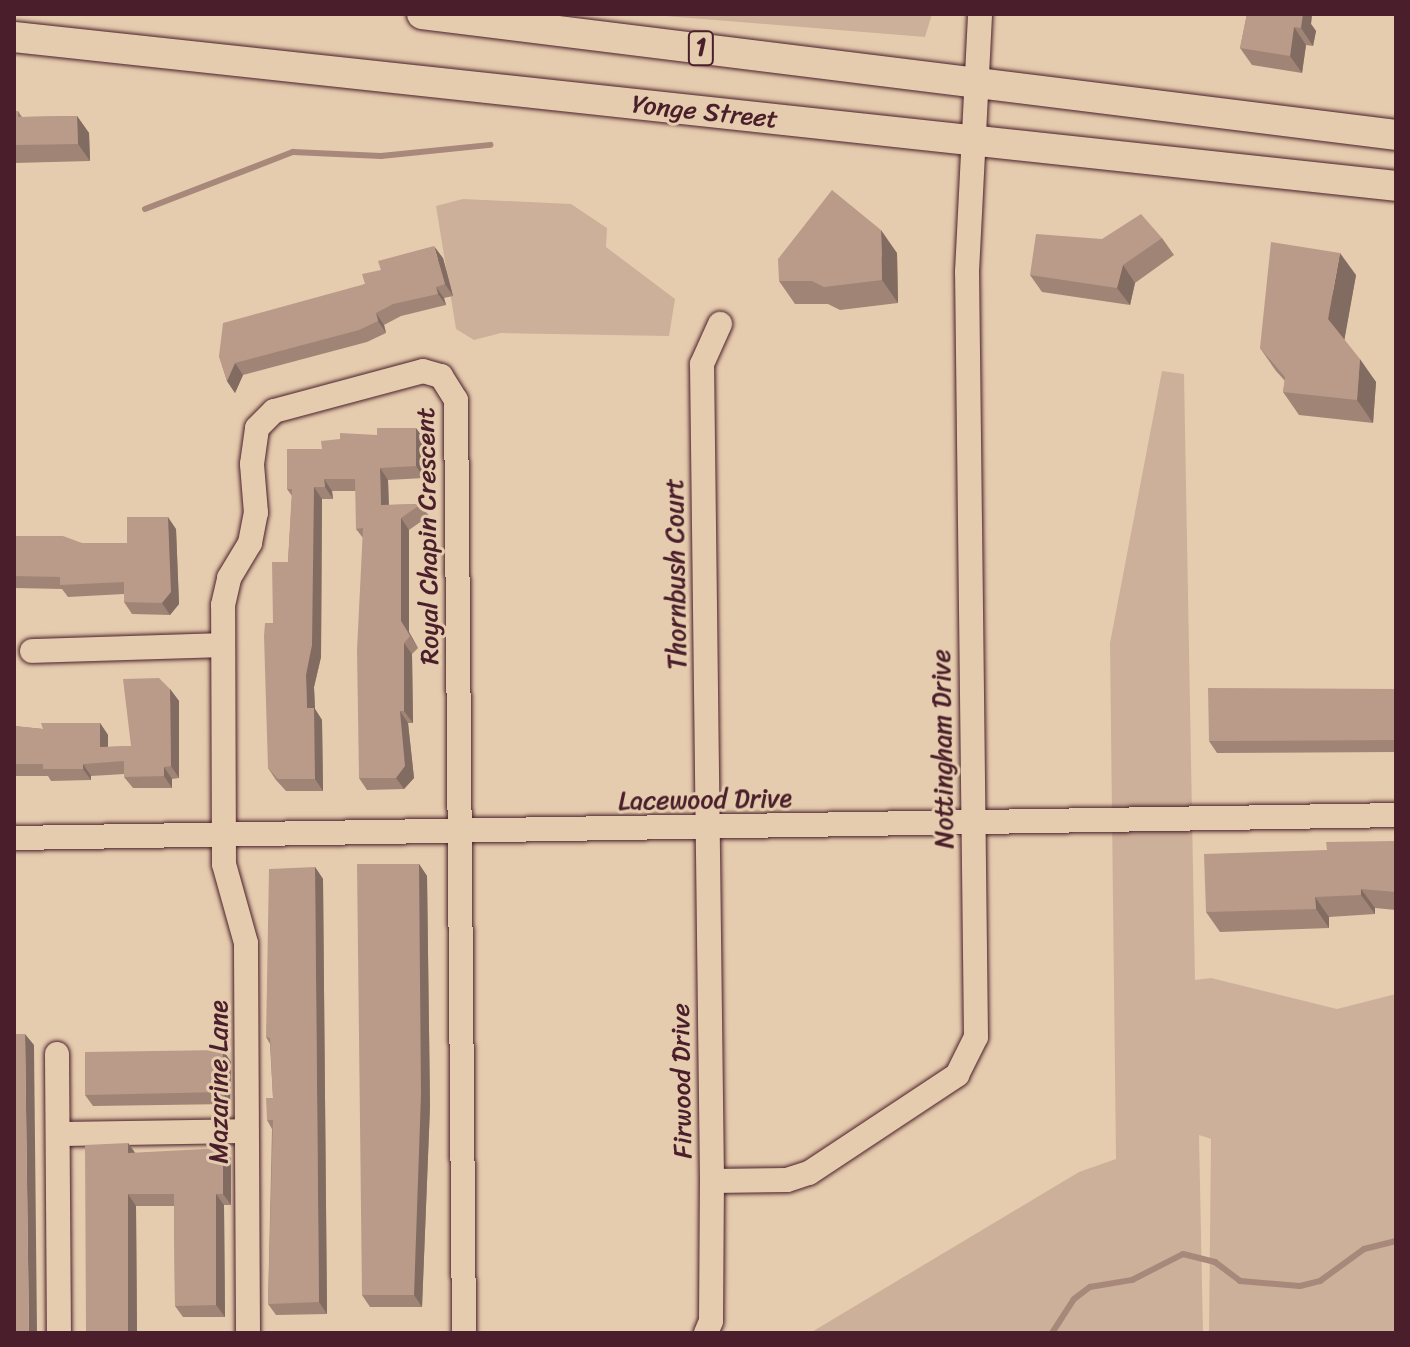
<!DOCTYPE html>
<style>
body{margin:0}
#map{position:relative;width:1410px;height:1347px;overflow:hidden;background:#e6ccae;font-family:Sriracha,sans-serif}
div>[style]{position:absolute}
.green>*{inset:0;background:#cdb099}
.stream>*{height:6px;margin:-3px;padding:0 3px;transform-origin:3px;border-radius:3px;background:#a8887a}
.roads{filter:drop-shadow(0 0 2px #4a1f2b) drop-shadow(0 0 2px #4a1f2b)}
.minor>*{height:24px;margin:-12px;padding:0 12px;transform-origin:12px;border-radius:12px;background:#e6ccae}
.major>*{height:30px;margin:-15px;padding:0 15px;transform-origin:15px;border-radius:15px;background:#e6ccae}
.wall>*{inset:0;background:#a08577}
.shaded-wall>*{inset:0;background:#826c61}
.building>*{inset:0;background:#ba9b8a}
span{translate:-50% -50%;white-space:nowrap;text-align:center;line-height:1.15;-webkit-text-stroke:6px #e6ccae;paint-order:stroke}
.shield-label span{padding:2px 6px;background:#e6ccae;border:2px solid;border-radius:6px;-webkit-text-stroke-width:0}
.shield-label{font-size:24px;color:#4a1f2b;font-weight:700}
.street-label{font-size:26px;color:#4a1f2b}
.frame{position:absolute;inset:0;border:16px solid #4a1f2b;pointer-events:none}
</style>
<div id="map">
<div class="green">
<div style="clip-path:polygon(641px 14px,932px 14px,925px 37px)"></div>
<div style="clip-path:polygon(463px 199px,571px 204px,607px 228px,606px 247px,675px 299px,669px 336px,501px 333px,474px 340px,456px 329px,436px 206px)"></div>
<div style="clip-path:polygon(1162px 371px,1184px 374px,1195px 980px,1211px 978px,1337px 1009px,1396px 994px,1396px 1333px,1209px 1333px,1211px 1139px,1199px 1135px,1203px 1333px,810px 1333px,1079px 1172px,1116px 1159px,1110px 643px)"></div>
</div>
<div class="stream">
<div style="left:145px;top:209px;width:159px;rotate:-21.1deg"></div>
<div style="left:293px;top:152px;width:88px;rotate:2.6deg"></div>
<div style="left:381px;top:156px;width:110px;rotate:-5.8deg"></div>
<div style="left:1052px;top:1333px;width:40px;rotate:-57.1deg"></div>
<div style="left:1074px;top:1299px;width:20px;rotate:-37deg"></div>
<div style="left:1090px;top:1287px;width:43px;rotate:-9.5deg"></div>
<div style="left:1132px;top:1280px;width:57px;rotate:-27deg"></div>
<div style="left:1183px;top:1254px;width:33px;rotate:14deg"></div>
<div style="left:1215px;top:1262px;width:31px;rotate:37deg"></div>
<div style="left:1240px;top:1281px;width:60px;rotate:4.8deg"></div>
<div style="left:1300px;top:1286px;width:21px;rotate:-14deg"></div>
<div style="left:1320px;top:1281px;width:54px;rotate:-36deg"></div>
<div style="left:1364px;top:1249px;width:33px;rotate:-14deg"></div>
</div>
<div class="roads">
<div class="minor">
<div style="left:32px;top:651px;width:189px;rotate:-1.8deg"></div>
<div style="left:14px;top:838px;width:1382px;rotate:-0.95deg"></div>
<div style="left:57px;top:1054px;width:279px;rotate:89.6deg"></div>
<div style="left:59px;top:1134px;width:187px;rotate:-0.9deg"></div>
<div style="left:712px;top:1181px;width:75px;rotate:-0.8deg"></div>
<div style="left:787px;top:1180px;width:23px;rotate:-18deg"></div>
<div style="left:809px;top:1173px;width:178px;rotate:-33.5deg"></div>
<div style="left:957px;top:1075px;width:42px;rotate:-63.4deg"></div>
<div style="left:976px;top:1037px;width:765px;rotate:-90.67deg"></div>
<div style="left:967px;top:272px;width:258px;rotate:-87.1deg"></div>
<div style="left:248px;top:1332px;width:389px;rotate:-90.3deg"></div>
<div style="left:246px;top:943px;width:82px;rotate:-105.6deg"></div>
<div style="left:224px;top:864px;width:259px;rotate:-90.2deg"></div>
<div style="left:223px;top:605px;width:28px;rotate:-77deg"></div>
<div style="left:229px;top:578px;width:41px;rotate:-59deg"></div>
<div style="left:250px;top:543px;width:31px;rotate:-79deg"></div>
<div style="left:256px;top:513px;width:49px;rotate:-94.7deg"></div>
<div style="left:252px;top:464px;width:36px;rotate:-82deg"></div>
<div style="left:257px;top:428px;width:24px;rotate:-45deg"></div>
<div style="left:274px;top:411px;width:154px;rotate:-15deg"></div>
<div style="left:423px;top:371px;width:19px;rotate:16deg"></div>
<div style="left:441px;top:376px;width:28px;rotate:58deg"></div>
<div style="left:456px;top:400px;width:933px;rotate:89.51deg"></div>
<div style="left:706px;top:1333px;width:13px;rotate:-67deg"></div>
<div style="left:711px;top:1321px;width:140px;rotate:-89.6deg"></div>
<div style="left:712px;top:1181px;width:817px;rotate:-90.7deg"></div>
<div style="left:702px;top:364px;width:44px;rotate:-65.8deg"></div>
</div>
<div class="major">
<div style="left:422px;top:14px;width:981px;rotate:7.08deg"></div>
<div style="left:14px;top:37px;width:1390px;rotate:6.15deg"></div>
</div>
</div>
<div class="wall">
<div style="clip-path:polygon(1247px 14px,1312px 14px,1311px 24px,1316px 31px,1313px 46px,1306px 45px,1302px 73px,1252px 65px,1240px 48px)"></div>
<div style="clip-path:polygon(14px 111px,18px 111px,22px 117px,77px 116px,89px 133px,90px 161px,14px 163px)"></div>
<div style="clip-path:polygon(1162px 238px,1174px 255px,1135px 283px,1130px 305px,1042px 292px,1030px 275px,1102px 239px)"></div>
<div style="clip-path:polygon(897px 253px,898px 303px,840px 310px,828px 304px,795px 304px,779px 281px)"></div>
<div style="clip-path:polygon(443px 258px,453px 296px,444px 298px,446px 305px,401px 316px,384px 325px,386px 333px,367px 342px,243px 375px,235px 393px,227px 381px,219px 356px,365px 284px)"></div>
<div style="clip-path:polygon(1356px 275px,1344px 340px,1376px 382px,1373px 423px,1299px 415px,1283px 392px,1285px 381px,1276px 371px,1260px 348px)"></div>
<div style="clip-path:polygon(424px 439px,424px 478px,388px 480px,389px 505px,421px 504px,429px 516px,409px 530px,409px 632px,418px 648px,412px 654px,413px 723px,408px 723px,414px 778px,404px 789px,367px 790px,359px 778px,363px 538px,356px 529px,356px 491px,332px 491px,333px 499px,322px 499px,321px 657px,314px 687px,315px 709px,322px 720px,323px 791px,286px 791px,276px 780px,268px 768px,273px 623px,288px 562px,292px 496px,287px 489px,322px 449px)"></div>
<div style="clip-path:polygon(176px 529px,179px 604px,170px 615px,132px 614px,124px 602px,124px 594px,68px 597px,62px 589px,14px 588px,14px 536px,82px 543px,127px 543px)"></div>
<div style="clip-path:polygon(170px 689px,179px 701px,179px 778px,172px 779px,172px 788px,133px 788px,124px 777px,124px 774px,91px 776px,91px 780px,51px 781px,48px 776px,14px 776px,14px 726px,43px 729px,100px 723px,108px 735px,108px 747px,131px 746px)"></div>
<div style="clip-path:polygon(1396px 689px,1396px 752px,1217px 753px,1209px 741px)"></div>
<div style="clip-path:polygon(1396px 841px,1396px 910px,1375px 908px,1375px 914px,1329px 917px,1329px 928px,1220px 932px,1206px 912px,1327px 850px)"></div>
<div style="clip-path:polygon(419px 864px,427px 876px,430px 1106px,422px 1307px,370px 1307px,362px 1295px)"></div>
<div style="clip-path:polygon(315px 867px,323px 879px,327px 1314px,276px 1315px,268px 1304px,272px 1129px,267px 1120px,273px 1098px,270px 1044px,266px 1037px)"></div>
<div style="clip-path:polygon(223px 1050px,231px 1062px,230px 1104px,93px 1106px,85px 1095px)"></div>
<div style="clip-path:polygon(128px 1143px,135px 1153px,231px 1159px,231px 1205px,224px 1205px,225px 1317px,183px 1317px,175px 1306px,174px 1206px,136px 1206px,137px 1333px,86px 1333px)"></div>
</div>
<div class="shaded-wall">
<div style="clip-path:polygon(1299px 14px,1312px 14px,1311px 24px,1316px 31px,1313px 46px,1301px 28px)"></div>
<div style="clip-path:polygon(1294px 27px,1306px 45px,1302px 73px,1290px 56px)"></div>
<div style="clip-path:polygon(77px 116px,89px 133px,90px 161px,78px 144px)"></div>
<div style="clip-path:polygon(881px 230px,897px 253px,898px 303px,882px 280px)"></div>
<div style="clip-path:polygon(434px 246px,443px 258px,453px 296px,445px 284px)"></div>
<div style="clip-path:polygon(1340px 253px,1356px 275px,1344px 342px,1328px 319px)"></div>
<div style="clip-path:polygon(1123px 265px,1135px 283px,1130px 305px,1117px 288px)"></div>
<div style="clip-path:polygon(436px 287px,444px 298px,446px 305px,438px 294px)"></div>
<div style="clip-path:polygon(376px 313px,384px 325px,386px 333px,378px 321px)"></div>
<div style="clip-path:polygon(1360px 359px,1376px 382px,1373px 423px,1357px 400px)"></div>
<div style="clip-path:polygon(235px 363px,243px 375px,235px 393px,227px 381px)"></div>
<div style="clip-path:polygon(416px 428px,424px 439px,424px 478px,416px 466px)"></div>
<div style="clip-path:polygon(380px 468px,388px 480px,389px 517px,381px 505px)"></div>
<div style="clip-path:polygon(324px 479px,332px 491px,333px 499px,325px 487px)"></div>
<div style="clip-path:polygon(314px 487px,322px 499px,321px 657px,314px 687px,315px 709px,322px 720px,323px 791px,315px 779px,307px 708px,306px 675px)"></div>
<div style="clip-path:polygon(168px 517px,176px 529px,179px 604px,170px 615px,162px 603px)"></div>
<div style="clip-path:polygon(401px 518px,409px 530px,409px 632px,418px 648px,401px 621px)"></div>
<div style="clip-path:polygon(404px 643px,412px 654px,413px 723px,404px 711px)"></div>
<div style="clip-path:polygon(170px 689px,179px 701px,179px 778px,171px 766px)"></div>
<div style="clip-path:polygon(400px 711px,408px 723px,414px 778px,404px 789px,396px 778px)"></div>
<div style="clip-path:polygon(100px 723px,108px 735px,108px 759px,100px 747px)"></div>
<div style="clip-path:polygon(83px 764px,91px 776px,91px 780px,83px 769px)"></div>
<div style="clip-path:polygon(164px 767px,172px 779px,172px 788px,164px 776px)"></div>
<div style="clip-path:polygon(419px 864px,427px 876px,430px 1106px,422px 1307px,414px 1295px)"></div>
<div style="clip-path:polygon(315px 867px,323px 879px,327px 1314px,319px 1302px)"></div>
<div style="clip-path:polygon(1361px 889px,1375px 908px,1375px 914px,1361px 895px)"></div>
<div style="clip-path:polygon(1315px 897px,1329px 917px,1329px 928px,1316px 909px)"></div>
<div style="clip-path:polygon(25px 1034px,34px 1045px,37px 1333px,29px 1333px)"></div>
<div style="clip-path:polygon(223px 1050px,231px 1062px,230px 1104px,222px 1092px)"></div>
<div style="clip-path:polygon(128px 1143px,136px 1154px,128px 1153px)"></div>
<div style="clip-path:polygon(223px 1148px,231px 1159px,231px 1205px,223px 1194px)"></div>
<div style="clip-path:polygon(128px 1194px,136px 1206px,137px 1333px,128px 1333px)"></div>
<div style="clip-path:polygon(216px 1194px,224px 1205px,225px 1317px,216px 1305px)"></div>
</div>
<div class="building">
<div style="clip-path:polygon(1247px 14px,1303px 14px,1301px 28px,1294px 27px,1290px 56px,1240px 48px)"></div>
<div style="clip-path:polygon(14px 111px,18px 111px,18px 117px,77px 116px,78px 144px,14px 145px)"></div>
<div style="clip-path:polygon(832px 190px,881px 230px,882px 280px,824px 287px,812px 281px,779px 281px,778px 259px)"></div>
<div style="clip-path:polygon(1141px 214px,1162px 238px,1123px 265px,1117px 288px,1030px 275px,1036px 234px,1102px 239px)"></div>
<div style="clip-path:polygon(1271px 242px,1340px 253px,1328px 319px,1360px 359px,1357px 400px,1283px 392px,1285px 377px,1260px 348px)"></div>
<div style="clip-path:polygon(434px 246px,445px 284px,436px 287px,438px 294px,393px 304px,376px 313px,378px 321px,359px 330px,235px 363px,227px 381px,219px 356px,223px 323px,365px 284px,362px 274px,381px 270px,378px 261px)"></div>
<div style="clip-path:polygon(377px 428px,416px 428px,416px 466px,380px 468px,381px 505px,421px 504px,401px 518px,401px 621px,410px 636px,404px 643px,404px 711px,400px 711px,405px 766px,396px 778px,359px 778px,357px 650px,363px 528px,356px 529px,355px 479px,324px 479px,325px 487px,314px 487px,312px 645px,306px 675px,307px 708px,314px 708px,315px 779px,278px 779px,268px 768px,264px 636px,265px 623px,273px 623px,272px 562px,288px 562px,292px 489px,287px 489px,287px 449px,322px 449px,321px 441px,340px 439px,340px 433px,377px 435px)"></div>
<div style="clip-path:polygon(127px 517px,168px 517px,171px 592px,162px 603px,124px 602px,124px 582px,60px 585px,60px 577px,14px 576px,14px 536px,63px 536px,82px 543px,127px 543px)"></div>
<div style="clip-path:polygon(159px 678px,170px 689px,171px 766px,164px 767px,164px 776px,124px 777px,124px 761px,83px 764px,83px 769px,43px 769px,43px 764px,14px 764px,14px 726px,43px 729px,41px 723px,100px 723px,100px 747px,131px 746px,123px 679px)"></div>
<div style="clip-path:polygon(1208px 688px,1396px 689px,1396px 740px,1209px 741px)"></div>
<div style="clip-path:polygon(1396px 841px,1396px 892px,1361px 889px,1361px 895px,1315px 897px,1316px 909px,1206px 912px,1204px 854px,1327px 850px,1326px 842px)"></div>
<div style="clip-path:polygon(357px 864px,419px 864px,421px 1094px,414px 1295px,362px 1295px)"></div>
<div style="clip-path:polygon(315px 867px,319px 1302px,268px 1304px,273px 1120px,267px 1120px,266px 1098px,273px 1098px,270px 1038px,266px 1037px,269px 869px)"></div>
<div style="clip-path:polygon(14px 1034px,25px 1034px,29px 1333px,14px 1333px)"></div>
<div style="clip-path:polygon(223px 1050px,222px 1092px,85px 1095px,85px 1052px)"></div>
<div style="clip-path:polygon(128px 1143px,128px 1153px,223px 1148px,223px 1194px,216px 1194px,216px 1305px,175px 1306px,174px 1194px,128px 1194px,128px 1333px,86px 1333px,85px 1145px)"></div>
</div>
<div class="shield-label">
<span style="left:701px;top:48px">1</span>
</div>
<div class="street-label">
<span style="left:705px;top:112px;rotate:6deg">Yonge Street</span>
<span style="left:428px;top:536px;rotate:-91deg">Royal Chapin Crescent</span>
<span style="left:676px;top:574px;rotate:-91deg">Thornbush Court</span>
<span style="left:943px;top:749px;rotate:-91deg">Nottingham Drive</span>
<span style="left:705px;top:800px;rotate:-1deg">Lacewood Drive</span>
<span style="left:682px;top:1081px;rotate:-91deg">Firwood Drive</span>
<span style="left:219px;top:1082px;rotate:-90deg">Mazarine Lane</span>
</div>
<div class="frame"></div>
</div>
